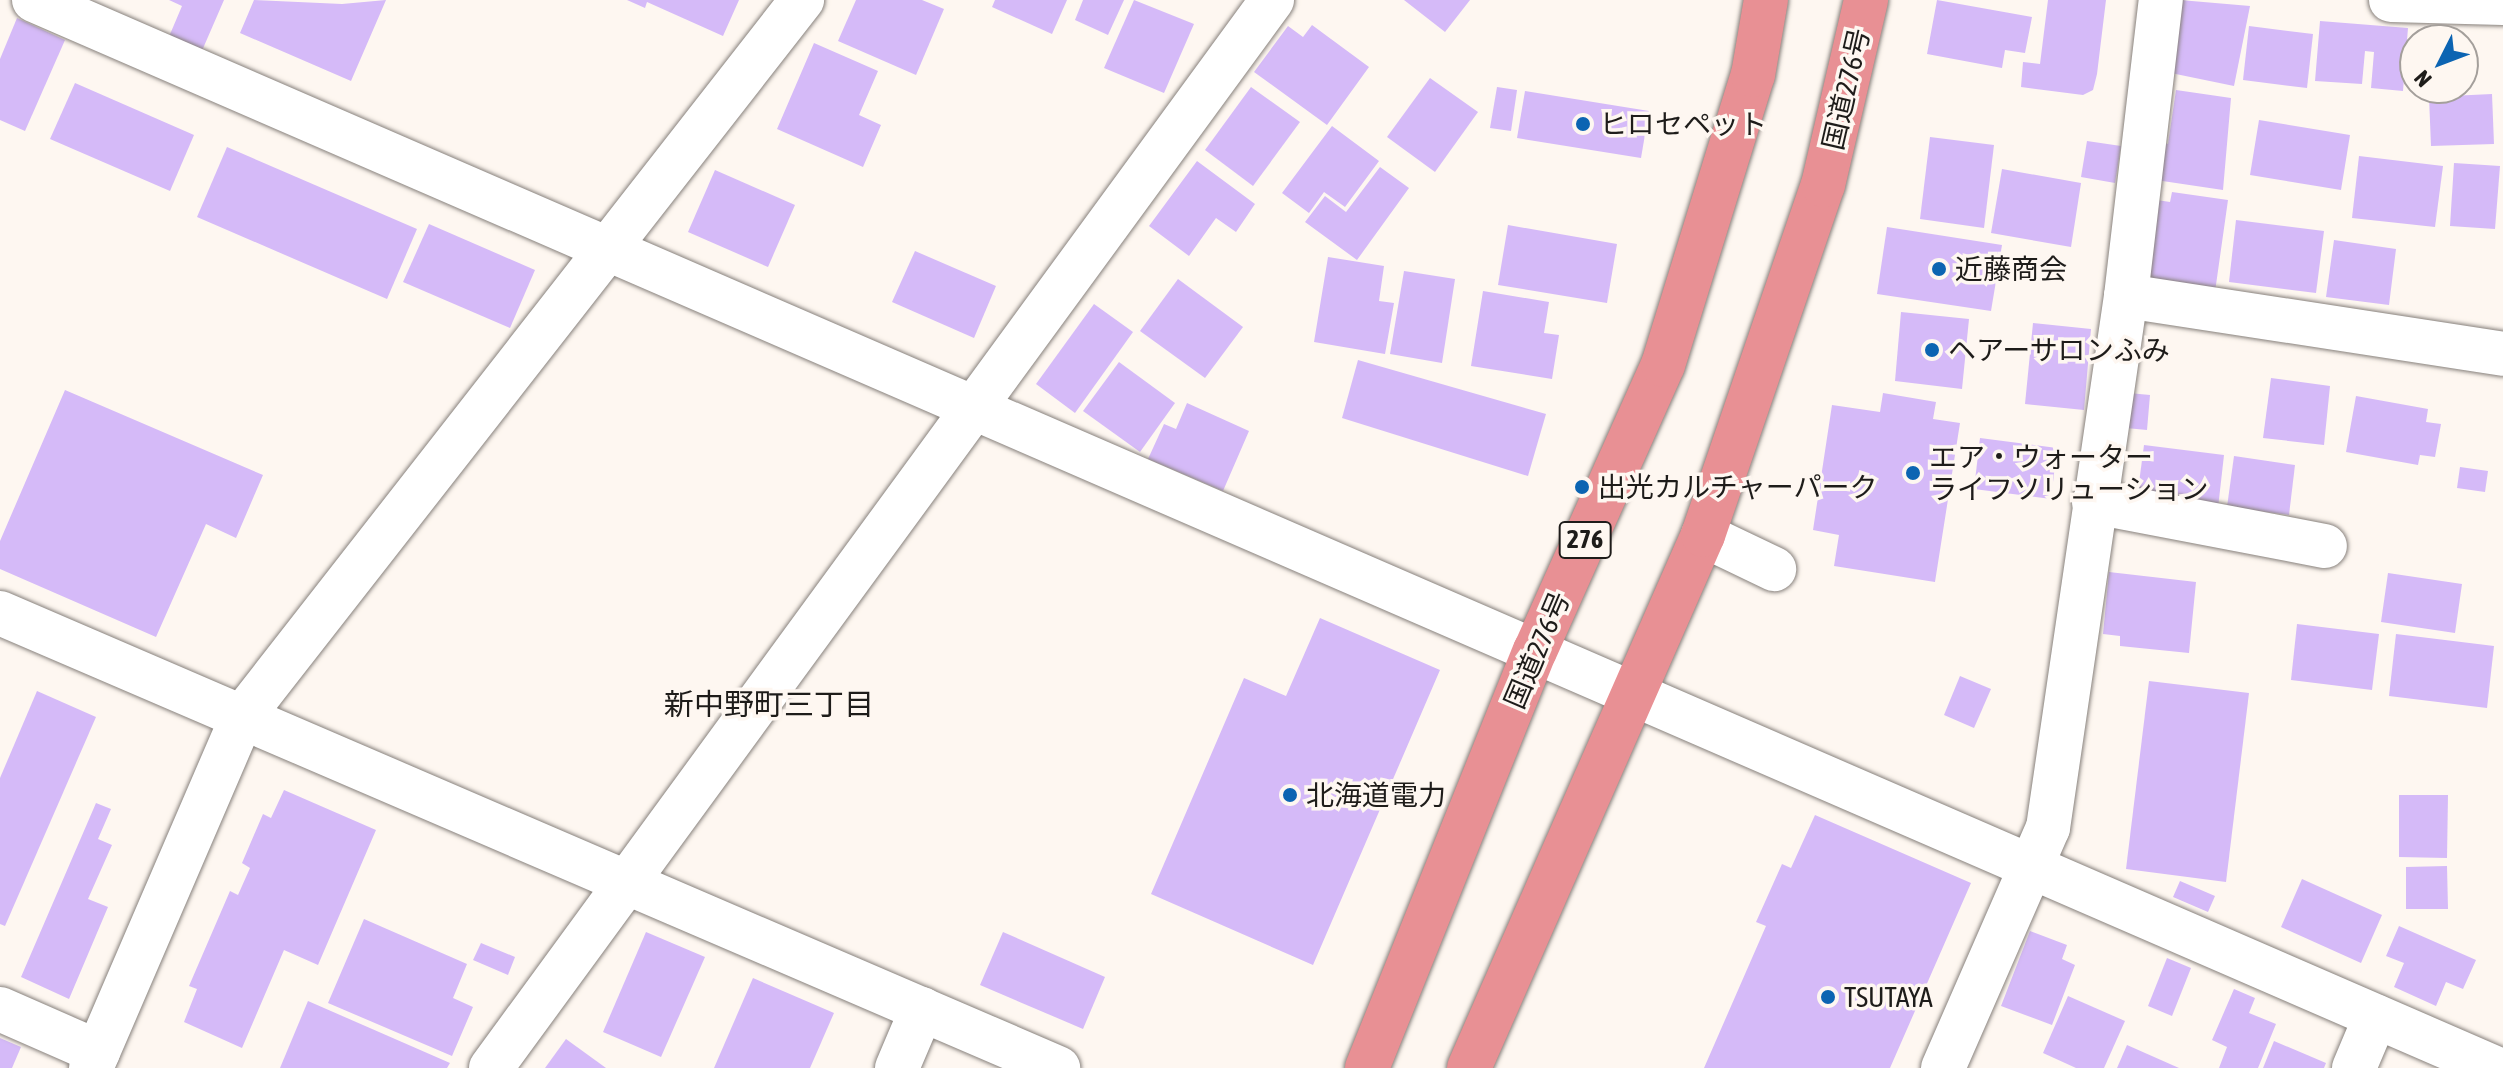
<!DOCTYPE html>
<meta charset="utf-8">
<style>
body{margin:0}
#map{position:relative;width:2503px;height:1068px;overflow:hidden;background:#fef7f1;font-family:"Asap Condensed","Noto Sans JP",sans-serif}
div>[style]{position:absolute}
.building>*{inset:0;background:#d5baf8}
.roads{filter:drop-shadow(0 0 2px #87817c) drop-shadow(0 0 2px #87817c)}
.minor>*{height:44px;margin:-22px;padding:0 22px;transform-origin:22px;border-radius:22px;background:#fff}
.highway>*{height:44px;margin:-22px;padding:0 22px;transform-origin:22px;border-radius:22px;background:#e89094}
.dots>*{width:22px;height:22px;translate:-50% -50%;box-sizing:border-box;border:4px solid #fef7f1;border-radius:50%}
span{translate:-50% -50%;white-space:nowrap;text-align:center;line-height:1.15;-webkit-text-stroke:7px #fef7f1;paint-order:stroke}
.shield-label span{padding:2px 6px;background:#fef7f1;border:2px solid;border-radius:6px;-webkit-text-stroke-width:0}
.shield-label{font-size:26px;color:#1e1c1a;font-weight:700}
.street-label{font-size:28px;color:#1e1c1a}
.poi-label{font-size:28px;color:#1e1c1a}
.left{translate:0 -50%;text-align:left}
.neighbourhood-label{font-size:30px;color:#1e1c1a}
.north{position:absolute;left:2399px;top:24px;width:80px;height:80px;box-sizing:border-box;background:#fef7f1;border:2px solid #a49f9b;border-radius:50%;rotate:228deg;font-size:22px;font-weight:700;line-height:32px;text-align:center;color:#1e1c1a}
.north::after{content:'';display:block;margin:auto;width:28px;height:36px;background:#0c64b2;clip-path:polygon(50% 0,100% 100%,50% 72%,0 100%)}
</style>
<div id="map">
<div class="building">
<div style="clip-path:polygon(169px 0,224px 0,201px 53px,168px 39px,182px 6px)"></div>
<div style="clip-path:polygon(254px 0,342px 4px,386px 0,351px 81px,240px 33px)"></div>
<div style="clip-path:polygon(627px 0,739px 0,723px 36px,647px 2px,645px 8px)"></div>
<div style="clip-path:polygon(856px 0,922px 0,944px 9px,916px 75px,838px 41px)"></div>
<div style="clip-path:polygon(995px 0,1067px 0,1052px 34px,992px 7px)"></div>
<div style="clip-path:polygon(1083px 0,1124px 0,1108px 35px,1075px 20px)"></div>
<div style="clip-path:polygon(1134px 0,1194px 24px,1164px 93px,1104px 68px)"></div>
<div style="clip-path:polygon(1404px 0,1470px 0,1445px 32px)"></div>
<div style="clip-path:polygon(1937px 0,2032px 17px,2025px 53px,2005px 50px,2002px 68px,1927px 54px)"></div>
<div style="clip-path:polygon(2048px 0,2106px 0,2097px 74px,2093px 90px,2083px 95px,2021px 87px,2023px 62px,2040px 64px)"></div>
<div style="clip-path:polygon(2180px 0,2250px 6px,2234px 86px,2166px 72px)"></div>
<div style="clip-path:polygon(17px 18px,65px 40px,25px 131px,0 120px,0 59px)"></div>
<div style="clip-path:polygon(2320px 21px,2408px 28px,2403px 91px,2371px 88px,2374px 52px,2365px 51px,2362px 84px,2315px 81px)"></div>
<div style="clip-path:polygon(1312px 25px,1369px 67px,1327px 125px,1254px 72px,1288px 26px,1303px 37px)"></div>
<div style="clip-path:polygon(2249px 26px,2313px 34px,2307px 88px,2243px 80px)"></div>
<div style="clip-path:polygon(814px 43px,878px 71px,859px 115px,881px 125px,863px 167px,777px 129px)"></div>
<div style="clip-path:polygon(1430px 78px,1478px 112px,1435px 172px,1387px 137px)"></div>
<div style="clip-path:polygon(75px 83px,194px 135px,170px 191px,50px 139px)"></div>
<div style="clip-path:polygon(1251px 87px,1300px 122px,1253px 186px,1205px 150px)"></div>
<div style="clip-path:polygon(1497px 87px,1517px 90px,1511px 131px,1490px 128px)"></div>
<div style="clip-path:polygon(2176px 90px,2231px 98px,2223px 190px,2149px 179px,2154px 141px,2168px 144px)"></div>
<div style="clip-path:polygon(1525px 91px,1649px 111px,1641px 158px,1517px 138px)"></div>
<div style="clip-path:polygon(2492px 94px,2494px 144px,2431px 146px,2429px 97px)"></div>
<div style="clip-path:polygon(2259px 120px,2350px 135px,2341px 190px,2250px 175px)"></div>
<div style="clip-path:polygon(1332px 126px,1379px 161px,1345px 207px,1324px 192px,1309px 213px,1282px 193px)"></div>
<div style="clip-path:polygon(1930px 137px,1994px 145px,1984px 228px,1920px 219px)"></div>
<div style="clip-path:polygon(2087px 141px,2121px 146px,2115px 183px,2081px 177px)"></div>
<div style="clip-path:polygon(227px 147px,417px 229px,387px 299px,197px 217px)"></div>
<div style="clip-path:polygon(2359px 156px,2443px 166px,2435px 227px,2352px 218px)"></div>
<div style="clip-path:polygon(1197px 161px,1255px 204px,1236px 232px,1216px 218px,1189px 256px,1149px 226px)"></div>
<div style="clip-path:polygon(2454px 163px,2500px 166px,2495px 229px,2450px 226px)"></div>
<div style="clip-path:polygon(1380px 167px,1409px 188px,1357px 260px,1305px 222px,1325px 196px,1346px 212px)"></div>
<div style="clip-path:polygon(2002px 169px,2081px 183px,2071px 247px,1991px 233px)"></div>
<div style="clip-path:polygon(715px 170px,795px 205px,768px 267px,688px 232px)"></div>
<div style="clip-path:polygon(2172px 192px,2228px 200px,2214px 299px,2144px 289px,2157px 200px,2170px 202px)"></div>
<div style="clip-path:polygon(2236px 220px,2324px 231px,2316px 293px,2229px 282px)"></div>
<div style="clip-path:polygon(429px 224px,535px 270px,510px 328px,403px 282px)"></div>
<div style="clip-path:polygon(1508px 225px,1617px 244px,1607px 303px,1498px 285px)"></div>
<div style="clip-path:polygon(1887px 227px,2002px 245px,1991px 311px,1877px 294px)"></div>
<div style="clip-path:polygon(2334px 240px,2396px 249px,2389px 305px,2326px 297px)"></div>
<div style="clip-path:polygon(915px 251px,996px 286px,974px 338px,892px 302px)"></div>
<div style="clip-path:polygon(1328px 257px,1384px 266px,1379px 301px,1394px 303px,1385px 354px,1314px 342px)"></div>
<div style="clip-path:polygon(1404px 271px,1455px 279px,1442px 363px,1390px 354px)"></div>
<div style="clip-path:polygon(1178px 279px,1243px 327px,1205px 378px,1140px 331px)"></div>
<div style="clip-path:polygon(1483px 291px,1549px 302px,1544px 333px,1559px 335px,1552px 379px,1471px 366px)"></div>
<div style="clip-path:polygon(1094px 304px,1133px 332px,1075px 413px,1036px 384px)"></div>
<div style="clip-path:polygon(1901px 312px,1969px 319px,1962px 389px,1895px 381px)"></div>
<div style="clip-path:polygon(2033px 323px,2091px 329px,2084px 410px,2025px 404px)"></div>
<div style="clip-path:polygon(1358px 360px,1546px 414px,1528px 476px,1342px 418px)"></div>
<div style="clip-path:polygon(1119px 362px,1175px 403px,1140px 452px,1083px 411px)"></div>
<div style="clip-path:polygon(2271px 378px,2330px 386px,2324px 445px,2263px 438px)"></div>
<div style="clip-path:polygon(65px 390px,263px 475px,236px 538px,206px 524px,156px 637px,0 569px,0 541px)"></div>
<div style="clip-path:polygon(1883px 393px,1936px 402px,1933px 419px,1960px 423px,1935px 582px,1834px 566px,1839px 535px,1813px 530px,1832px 405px,1880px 412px)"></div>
<div style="clip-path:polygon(2129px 393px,2150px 395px,2147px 430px,2126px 428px)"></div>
<div style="clip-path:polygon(2356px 396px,2428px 409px,2426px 422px,2441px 424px,2435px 457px,2420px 455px,2418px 465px,2346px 452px)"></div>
<div style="clip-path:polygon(1187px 403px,1249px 431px,1223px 491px,1148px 459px,1164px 424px,1176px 429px)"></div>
<div style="clip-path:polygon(1980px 438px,2057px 448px,2051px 499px,1974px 489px)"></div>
<div style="clip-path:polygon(2144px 445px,2224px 455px,2218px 508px,2137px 498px)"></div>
<div style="clip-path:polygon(2234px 456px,2295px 465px,2289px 515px,2227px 507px)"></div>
<div style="clip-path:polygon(2460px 467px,2488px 471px,2485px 492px,2457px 488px)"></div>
<div style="clip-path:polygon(2109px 572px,2196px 582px,2189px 653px,2120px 646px,2120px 636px,2103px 634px)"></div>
<div style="clip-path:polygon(2388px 573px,2462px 584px,2455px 633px,2381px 622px)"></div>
<div style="clip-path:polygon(1320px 618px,1440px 670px,1313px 965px,1151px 894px,1244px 678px,1286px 696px)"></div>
<div style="clip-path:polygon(2297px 624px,2379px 634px,2372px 690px,2291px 680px)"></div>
<div style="clip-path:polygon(2396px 634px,2494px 646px,2487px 708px,2389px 696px)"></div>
<div style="clip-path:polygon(1960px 676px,1991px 689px,1974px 728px,1944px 715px)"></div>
<div style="clip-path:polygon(2149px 681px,2249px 693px,2226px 882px,2126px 869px)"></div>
<div style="clip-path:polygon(37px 691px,96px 717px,5px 926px,0 924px,0 778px)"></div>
<div style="clip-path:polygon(284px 790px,376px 830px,318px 965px,284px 950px,242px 1048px,184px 1022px,197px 989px,189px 986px,230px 891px,238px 895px,250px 868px,242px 863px,263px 814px,271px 818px)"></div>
<div style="clip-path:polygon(2399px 795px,2448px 795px,2447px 858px,2399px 857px)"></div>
<div style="clip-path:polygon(96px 803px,111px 809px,98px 839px,112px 845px,88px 899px,108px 907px,69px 999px,21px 977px)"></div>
<div style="clip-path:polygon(1815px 815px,1971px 883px,1890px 1068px,1704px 1068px,1766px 926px,1756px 922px,1782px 864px,1791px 868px)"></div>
<div style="clip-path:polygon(2447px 866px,2448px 909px,2406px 909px,2406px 867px)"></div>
<div style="clip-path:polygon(2302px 879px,2382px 915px,2361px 963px,2281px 927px)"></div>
<div style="clip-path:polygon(2180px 881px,2215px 896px,2208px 912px,2173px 897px)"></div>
<div style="clip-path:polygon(364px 919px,467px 964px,453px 998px,473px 1007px,452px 1056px,328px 1003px)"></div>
<div style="clip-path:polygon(2399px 926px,2476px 960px,2463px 989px,2446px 982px,2436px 1006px,2394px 987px,2404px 963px,2386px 956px)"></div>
<div style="clip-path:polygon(2030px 931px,2067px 945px,2062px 959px,2075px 965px,2052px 1025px,2001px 1006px)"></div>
<div style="clip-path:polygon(646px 932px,705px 957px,661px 1057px,603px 1032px)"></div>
<div style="clip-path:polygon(1003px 932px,1105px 977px,1083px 1029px,980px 985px)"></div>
<div style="clip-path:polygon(481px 943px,515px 957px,508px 975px,473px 960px)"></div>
<div style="clip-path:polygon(2167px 958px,2191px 968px,2172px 1016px,2148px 1006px)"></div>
<div style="clip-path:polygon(753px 978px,834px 1013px,810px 1068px,714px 1068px)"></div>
<div style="clip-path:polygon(2234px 989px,2255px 998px,2249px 1013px,2276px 1024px,2258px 1068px,2219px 1068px,2227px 1047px,2212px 1040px)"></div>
<div style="clip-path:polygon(2068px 996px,2125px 1021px,2104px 1068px,2076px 1068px,2043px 1053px)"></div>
<div style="clip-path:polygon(308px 1001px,450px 1063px,447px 1068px,280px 1068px)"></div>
<div style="clip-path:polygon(0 1038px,21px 1047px,12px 1068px,0 1068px)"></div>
<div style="clip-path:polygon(566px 1039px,606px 1068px,545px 1068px)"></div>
<div style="clip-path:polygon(2274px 1041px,2326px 1063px,2324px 1068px,2263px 1068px)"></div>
<div style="clip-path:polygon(2127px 1045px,2179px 1068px,2117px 1068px)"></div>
</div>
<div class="roads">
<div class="minor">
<div style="left:34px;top:0;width:2683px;rotate:23.46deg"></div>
<div style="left:2391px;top:0;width:112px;rotate:1.5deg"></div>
<div style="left:2126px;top:296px;width:381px;rotate:8.7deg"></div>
<div style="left:2094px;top:502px;width:235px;rotate:10.8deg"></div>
<div style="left:1703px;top:535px;width:79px;rotate:25.6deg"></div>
<div style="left:0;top:613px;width:1152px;rotate:23.27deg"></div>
<div style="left:0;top:1009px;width:107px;rotate:23.7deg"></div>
<div style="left:91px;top:1068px;width:382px;rotate:-66.7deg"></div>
<div style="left:242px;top:717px;width:910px;rotate:-52.01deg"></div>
<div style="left:491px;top:1068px;width:1323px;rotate:-53.82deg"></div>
<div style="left:897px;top:1068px;width:64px;rotate:-67deg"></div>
<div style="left:1943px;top:1068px;width:262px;rotate:-66.4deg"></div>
<div style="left:2048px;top:828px;width:538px;rotate:-81.66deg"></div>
<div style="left:2126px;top:296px;width:298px;rotate:-83.3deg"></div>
<div style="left:2354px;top:1068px;width:56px;rotate:-67.1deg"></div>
</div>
<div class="highway">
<div style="left:1367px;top:1068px;width:450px;rotate:-68.1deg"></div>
<div style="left:1535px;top:651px;width:313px;rotate:-65.9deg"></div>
<div style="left:1663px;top:365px;width:304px;rotate:-72.8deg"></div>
<div style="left:1753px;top:75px;width:76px;rotate:-80.2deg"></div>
<div style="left:1469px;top:1068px;width:582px;rotate:-66.3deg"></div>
<div style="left:1703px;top:535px;width:370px;rotate:-71.1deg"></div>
<div style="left:1823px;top:185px;width:190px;rotate:-76.9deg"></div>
</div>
</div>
<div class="dots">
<div style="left:1583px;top:124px;background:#0c64b2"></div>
<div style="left:1939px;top:269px;background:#0c64b2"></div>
<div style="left:1932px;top:350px;background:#0c64b2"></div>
<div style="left:1913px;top:473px;background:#0c64b2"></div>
<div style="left:1582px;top:487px;background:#0c64b2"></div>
<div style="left:1290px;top:795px;background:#0c64b2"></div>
<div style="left:1828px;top:997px;background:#0c64b2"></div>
</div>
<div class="shield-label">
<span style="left:1585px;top:540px">276</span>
</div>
<div class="street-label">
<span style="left:1846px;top:89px;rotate:-77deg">国道276号</span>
<span style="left:1537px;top:650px;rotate:-67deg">国道276号</span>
</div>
<div class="poi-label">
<span class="left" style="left:1599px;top:124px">ヒロセペット</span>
<span class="left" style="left:1955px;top:269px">近藤商会</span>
<span class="left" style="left:1948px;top:350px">ヘアーサロンふみ</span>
<span class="left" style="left:1929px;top:473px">エア・ウォーター<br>ライフソリューション</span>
<span class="left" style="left:1598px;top:487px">出光カルチャーパーク</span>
<span class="left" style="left:1306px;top:795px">北海道電力</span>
<span class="left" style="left:1844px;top:997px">TSUTAYA</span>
</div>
<div class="neighbourhood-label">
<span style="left:769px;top:704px">新中野町三丁目</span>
</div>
<div class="north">N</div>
</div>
